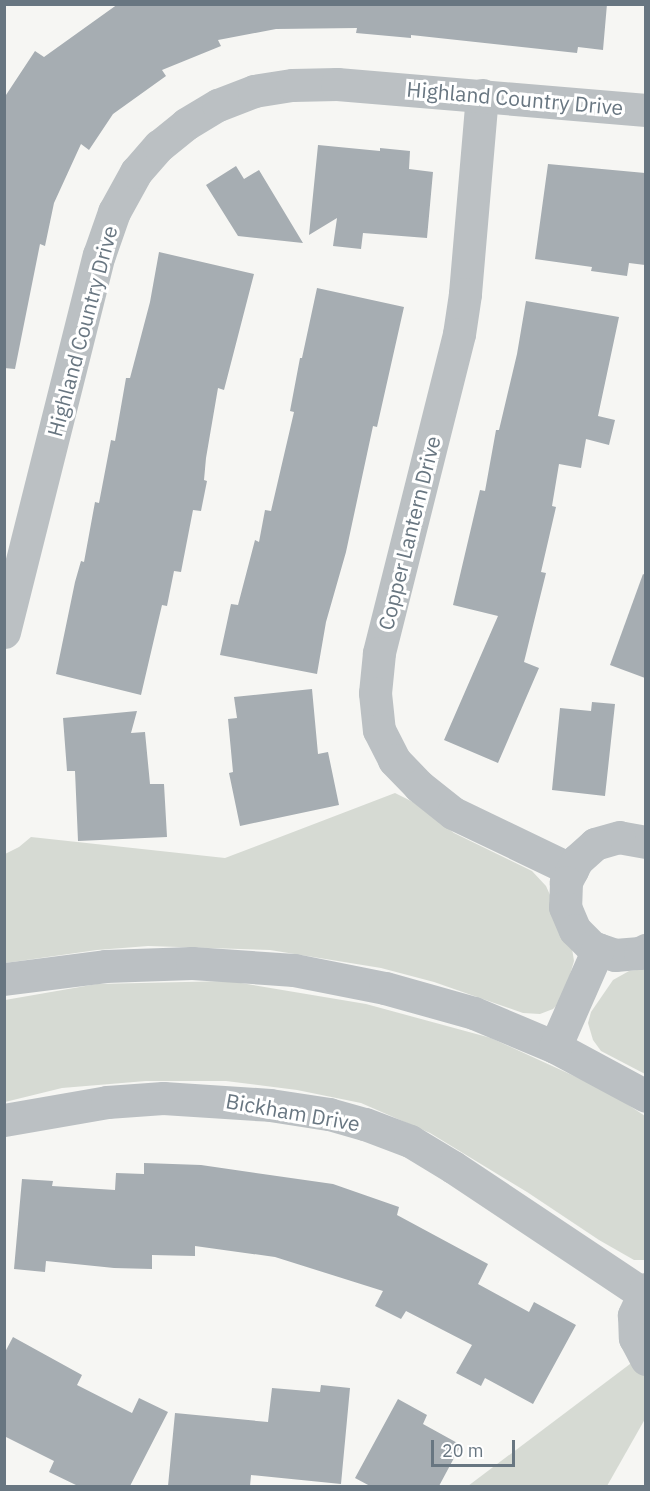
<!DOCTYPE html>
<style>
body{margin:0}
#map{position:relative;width:650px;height:1491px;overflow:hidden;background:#f6f6f3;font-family:"IBM Plex Sans",sans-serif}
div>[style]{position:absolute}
.green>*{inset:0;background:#d6dad3}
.building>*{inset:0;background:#a6adb2}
.minor>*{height:33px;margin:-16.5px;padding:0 16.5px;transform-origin:16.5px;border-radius:16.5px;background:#bbc0c3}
span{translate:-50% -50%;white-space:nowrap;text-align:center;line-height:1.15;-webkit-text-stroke:6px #fff;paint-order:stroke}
.street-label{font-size:21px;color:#687681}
.frame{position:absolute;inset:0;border:6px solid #687681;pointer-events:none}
.scale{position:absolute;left:431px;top:1440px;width:84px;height:27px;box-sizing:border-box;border:3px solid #687681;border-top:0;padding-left:8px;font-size:18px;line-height:21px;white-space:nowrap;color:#687681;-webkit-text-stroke:4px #fff;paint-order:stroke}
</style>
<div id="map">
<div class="green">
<div style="clip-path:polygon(395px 793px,413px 802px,454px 833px,532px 871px,546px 886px,571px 942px,574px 961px,563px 999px,553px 1009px,540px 1014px,523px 1013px,434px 982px,381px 968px,270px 950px,148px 946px,97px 950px,5px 963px,5px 854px,19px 847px,31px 837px,225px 858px)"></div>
<div style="clip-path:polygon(645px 969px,645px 1074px,601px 1051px,593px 1040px,588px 1023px,591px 1012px,613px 980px,629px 971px)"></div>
<div style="clip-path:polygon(229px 981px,366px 1004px,491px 1038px,609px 1092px,645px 1116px,645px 1260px,634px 1260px,599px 1240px,527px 1192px,430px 1133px,361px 1103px,297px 1090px,226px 1081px,146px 1081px,62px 1088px,5px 1102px,5px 1000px,97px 984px)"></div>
<div style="clip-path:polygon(634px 1361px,645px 1375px,645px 1419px,607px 1486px,468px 1486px)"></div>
</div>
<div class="building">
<div style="clip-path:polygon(118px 4px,607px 4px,603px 50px,578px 47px,577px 53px,411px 35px,411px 38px,356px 33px,357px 28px,276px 29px,218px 40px,221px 46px,162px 70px,166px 76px,113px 114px,89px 150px,81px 144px,54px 203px,45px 246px,40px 244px,15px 369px,4px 368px,4px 98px,35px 51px,44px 57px)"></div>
<div style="clip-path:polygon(318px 145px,380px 151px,380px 148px,410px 151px,409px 169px,433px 172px,427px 238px,363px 233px,361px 249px,333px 246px,337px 218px,309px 235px)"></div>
<div style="clip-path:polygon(548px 164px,645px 173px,645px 265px,629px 263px,627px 276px,591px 271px,592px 267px,535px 259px)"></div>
<div style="clip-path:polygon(236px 166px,244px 179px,259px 170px,303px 243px,238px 236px,206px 185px)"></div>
<div style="clip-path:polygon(159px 252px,254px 274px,224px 390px,218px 388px,206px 458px,204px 480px,207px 481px,201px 511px,193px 510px,181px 572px,174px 571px,167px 606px,162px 605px,141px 695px,56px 674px,75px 582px,81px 561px,84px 562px,95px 502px,99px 503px,111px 440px,115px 441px,126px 378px,130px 378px,150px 302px)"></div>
<div style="clip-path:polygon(317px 288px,404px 307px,377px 427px,373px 426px,346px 552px,326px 622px,317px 674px,220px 655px,231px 604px,238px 605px,255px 540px,259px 542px,265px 510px,271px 511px,294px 412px,290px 411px,300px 358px,302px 358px)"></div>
<div style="clip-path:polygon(526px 301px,619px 317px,598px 416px,615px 420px,609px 445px,586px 439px,581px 468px,559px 464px,552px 506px,556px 507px,541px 572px,546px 573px,524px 662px,539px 668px,498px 763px,444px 740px,498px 616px,453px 605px,480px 490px,485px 491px,496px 430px,499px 430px,517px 354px)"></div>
<div style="clip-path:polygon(643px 574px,645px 575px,645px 678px,610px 665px)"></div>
<div style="clip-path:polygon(312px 689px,318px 754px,328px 752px,339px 805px,240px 826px,229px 773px,233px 772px,228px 719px,237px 718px,234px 697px)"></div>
<div style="clip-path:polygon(592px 702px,615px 704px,605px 796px,552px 790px,560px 708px,591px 711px)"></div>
<div style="clip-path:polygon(137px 711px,131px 733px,145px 732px,150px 784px,164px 784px,167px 837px,78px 841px,75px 771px,67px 771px,63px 718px)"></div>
<div style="clip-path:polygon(144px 1163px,201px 1165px,333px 1184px,399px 1207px,397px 1215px,488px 1264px,478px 1284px,529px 1312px,534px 1302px,576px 1325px,533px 1404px,485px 1378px,481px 1386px,456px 1373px,472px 1345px,406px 1311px,401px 1319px,375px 1306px,383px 1291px,275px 1257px,195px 1246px,195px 1256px,152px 1255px,152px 1269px,114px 1268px,46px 1261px,45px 1272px,14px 1269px,22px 1179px,53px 1181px,52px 1186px,115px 1190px,116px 1173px,144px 1174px)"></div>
<div style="clip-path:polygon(13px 1337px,82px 1375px,77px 1385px,132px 1413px,139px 1398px,168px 1412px,130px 1486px,78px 1486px,49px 1472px,54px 1461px,4px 1436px,4px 1354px)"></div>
<div style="clip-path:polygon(321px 1385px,350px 1388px,341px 1484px,251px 1475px,250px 1486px,168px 1486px,175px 1413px,268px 1422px,272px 1388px,320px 1392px)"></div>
<div style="clip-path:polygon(398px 1399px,427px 1415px,423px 1424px,461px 1445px,439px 1486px,370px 1486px,355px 1478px)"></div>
</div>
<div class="minor">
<div style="left:482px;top:95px;width:200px;rotate:94.9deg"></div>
<div style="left:465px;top:294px;width:40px;rotate:98.5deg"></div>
<div style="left:459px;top:334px;width:329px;rotate:104.1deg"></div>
<div style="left:379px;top:653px;width:40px;rotate:95.7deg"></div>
<div style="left:375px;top:693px;width:37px;rotate:84deg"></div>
<div style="left:379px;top:730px;width:34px;rotate:63deg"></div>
<div style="left:394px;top:760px;width:36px;rotate:46deg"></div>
<div style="left:419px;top:786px;width:43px;rotate:38.5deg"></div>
<div style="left:453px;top:813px;width:132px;rotate:25.6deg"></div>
<div style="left:4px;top:632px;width:389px;rotate:-75.9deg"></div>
<div style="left:99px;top:255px;width:46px;rotate:-70.8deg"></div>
<div style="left:114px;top:212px;width:46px;rotate:-61.2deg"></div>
<div style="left:136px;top:172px;width:35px;rotate:-49deg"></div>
<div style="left:159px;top:146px;width:35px;rotate:-39deg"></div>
<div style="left:186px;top:124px;width:37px;rotate:-31deg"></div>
<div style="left:218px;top:105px;width:39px;rotate:-21deg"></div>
<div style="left:254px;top:91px;width:38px;rotate:-9deg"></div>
<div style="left:292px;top:85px;width:45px;rotate:-1.3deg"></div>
<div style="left:337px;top:84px;width:310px;rotate:4.8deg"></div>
<div style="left:646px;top:842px;width:27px;rotate:-170deg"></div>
<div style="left:619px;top:837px;width:25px;rotate:164deg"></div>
<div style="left:595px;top:844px;width:24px;rotate:138deg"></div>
<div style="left:577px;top:860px;width:25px;rotate:117deg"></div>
<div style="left:566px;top:882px;width:25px;rotate:92deg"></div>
<div style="left:565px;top:907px;width:25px;rotate:67deg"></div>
<div style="left:575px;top:930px;width:24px;rotate:45deg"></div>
<div style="left:592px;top:947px;width:24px;rotate:19deg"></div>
<div style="left:615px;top:955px;width:25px;rotate:-5deg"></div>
<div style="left:640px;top:953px;width:7px;rotate:-27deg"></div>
<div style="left:4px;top:979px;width:102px;rotate:-7.3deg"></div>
<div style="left:105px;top:966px;width:87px;rotate:-2deg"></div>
<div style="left:192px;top:963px;width:102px;rotate:3.9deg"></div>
<div style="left:294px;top:970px;width:93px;rotate:11.2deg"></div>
<div style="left:385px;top:988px;width:92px;rotate:15.7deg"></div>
<div style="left:474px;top:1013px;width:88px;rotate:22.8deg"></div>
<div style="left:555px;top:1047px;width:103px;rotate:28.3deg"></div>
<div style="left:555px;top:1047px;width:107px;rotate:-66.3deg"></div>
<div style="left:4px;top:1120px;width:105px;rotate:-9.9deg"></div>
<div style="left:107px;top:1102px;width:56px;rotate:-4.1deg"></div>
<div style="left:163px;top:1098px;width:107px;rotate:3.7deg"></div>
<div style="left:270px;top:1105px;width:60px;rotate:8.7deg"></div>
<div style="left:329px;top:1114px;width:37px;rotate:16deg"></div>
<div style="left:365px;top:1124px;width:48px;rotate:20.7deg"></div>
<div style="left:410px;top:1141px;width:50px;rotate:31.2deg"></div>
<div style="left:453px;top:1167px;width:227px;rotate:33.7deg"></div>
<div style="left:646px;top:1289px;width:29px;rotate:115deg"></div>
<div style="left:634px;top:1315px;width:23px;rotate:88deg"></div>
<div style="left:635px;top:1338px;width:24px;rotate:62deg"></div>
</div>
<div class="street-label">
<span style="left:515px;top:98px;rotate:5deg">Highland Country Drive</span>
<span style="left:82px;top:331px;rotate:-75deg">Highland Country Drive</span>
<span style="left:409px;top:533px;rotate:-76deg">Copper Lantern Drive</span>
<span style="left:293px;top:1112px;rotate:10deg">Bickham Drive</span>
</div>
<div class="frame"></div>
<div class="scale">20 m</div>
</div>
